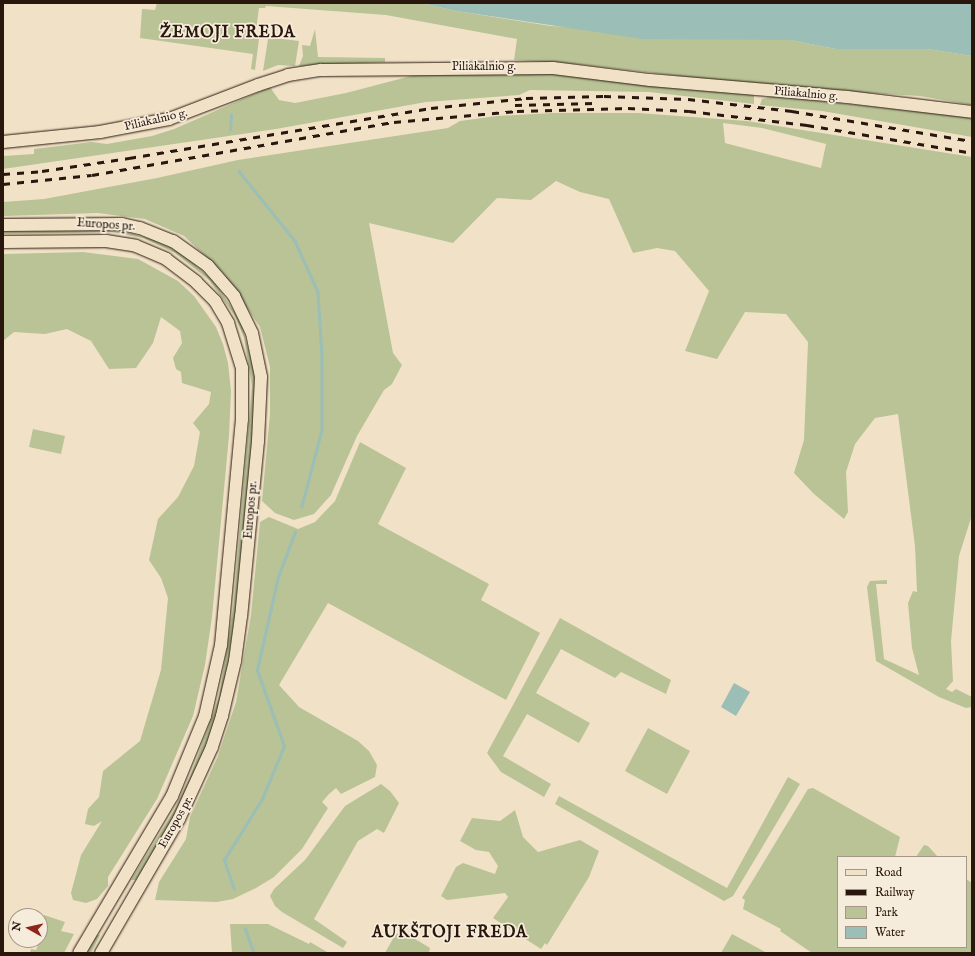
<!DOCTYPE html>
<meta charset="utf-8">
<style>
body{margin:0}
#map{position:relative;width:975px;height:956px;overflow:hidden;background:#f1e2c7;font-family:"IM FELL English",serif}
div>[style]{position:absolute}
.green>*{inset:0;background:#b9c396}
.water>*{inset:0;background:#9bbeb6}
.stream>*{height:2.5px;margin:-1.25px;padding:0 1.25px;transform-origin:1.25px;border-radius:1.25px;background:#9bbeb6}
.roads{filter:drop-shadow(0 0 1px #29170d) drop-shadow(0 0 1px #29170d)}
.major>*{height:12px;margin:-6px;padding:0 6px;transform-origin:6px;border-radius:6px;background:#f1e2c7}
.rail>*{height:2.5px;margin-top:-1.25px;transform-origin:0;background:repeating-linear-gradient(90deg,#29170d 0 7px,transparent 0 14px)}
span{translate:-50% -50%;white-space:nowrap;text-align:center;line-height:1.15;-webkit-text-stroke:3.5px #f6ecdb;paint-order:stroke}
.street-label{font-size:12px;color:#29170d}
.district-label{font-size:16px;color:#29170d;font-weight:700;letter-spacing:1px}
.frame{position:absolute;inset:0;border:4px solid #29170d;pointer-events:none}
.legend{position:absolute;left:837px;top:856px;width:130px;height:92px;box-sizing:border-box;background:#f6ecdb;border:1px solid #a49789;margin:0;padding:5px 7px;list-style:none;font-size:12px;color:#29170d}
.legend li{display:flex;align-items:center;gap:8px;height:20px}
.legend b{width:20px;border:1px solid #a49789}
.north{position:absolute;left:8px;top:908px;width:40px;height:40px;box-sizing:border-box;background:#f6ecdb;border:1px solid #a49789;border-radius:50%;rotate:278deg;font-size:11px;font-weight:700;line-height:16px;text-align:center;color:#29170d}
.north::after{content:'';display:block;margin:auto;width:14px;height:18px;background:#8f2418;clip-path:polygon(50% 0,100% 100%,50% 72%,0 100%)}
</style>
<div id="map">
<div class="green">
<div style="clip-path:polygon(157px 3px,421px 3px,456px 11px,551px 26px,790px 40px,836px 49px,928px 49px,972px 56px,972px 105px,920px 96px,783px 88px,576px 64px,514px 60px,517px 39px,386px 15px,266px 6px,265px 8px,259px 8px,255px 38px,259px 39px,255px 70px,251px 69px,253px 54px,140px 38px,142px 9px,155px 10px)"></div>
<div style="clip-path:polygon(315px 29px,318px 57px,385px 58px,385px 62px,299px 66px,303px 56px,302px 45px,310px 46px)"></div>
<div style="clip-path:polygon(274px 38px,299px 41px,295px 66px,278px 65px,263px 71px,268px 39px)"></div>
<div style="clip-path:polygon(513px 69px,754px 95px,754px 104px,649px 92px,530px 90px,519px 95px,426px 102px,276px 129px,3px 169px,3px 156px,34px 154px,34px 149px,92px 142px,107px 144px,152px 136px,174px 129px,270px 87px,279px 100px,295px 103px,346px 93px,430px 71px)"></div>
<div style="clip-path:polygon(773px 96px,972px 117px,972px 137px,822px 111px,760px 105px,762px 99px)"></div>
<div style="clip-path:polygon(evenodd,553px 113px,638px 113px,747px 121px,972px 157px,972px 515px,959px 556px,951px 641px,953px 681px,946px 689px,952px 692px,956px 689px,972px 697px,972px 707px,966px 708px,939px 697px,876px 661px,867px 587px,870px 581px,887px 580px,887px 584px,876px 584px,884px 659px,919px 675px,912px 648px,908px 603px,913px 591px,917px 592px,915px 546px,898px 414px,875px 418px,855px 444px,846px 472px,848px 512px,844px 519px,814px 494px,794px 473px,804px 440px,808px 342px,786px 314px,745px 312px,717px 359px,685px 351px,709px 291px,675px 251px,657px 248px,633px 253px,609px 199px,580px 192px,556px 181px,531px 200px,497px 198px,453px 243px,369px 223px,393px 353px,402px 365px,392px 384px,384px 390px,357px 436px,331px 495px,314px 514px,294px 520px,275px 513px,262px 501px,270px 414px,270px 367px,260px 327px,224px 274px,184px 236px,145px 219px,98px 213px,3px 216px,3px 202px,44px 199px,157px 178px,238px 160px,448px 128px,460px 121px,497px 116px,553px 113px,723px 123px,762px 128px,826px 144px,821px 168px,725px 143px,723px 123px)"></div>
<div style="clip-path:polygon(119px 230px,161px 242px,185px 256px,214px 281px,241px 322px,255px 373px,253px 429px,236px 611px,231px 655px,215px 724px,193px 779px,169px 825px,136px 880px,131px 880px,176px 807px,190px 777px,219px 697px,233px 608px,252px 386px,244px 338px,235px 316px,209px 280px,175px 253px,143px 238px,112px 232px,3px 234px,3px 231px)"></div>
<div style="clip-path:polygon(83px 252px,138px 259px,178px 281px,194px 296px,216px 327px,223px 344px,228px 363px,231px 391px,229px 436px,212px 617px,205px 665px,193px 716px,157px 799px,108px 877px,108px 886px,97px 899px,86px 903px,73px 900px,71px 893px,81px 855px,102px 821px,94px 826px,85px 824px,88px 809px,99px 797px,103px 771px,140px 741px,161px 670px,168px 598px,161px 578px,149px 560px,158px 519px,178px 497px,194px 466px,200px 432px,193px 423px,209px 404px,211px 392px,182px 383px,181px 372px,176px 369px,173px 358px,182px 343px,180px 331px,161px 317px,153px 343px,136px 368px,109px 369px,91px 341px,67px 329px,45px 334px,14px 332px,3px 341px,3px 254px)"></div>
<div style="clip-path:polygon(33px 429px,65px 436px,61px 454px,29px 447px)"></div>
<div style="clip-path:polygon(360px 442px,406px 468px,378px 524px,489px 584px,481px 600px,540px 633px,506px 700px,328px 603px,279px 685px,299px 707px,358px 741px,369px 751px,377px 765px,375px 777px,341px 794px,336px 788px,329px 794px,322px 802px,328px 808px,302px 849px,274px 877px,256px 888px,233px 899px,217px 902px,155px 900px,159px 882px,186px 839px,190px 817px,218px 756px,236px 702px,251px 615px,260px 522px,269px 517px,298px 529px,315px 522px,335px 501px)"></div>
<div style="clip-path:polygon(560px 618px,671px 680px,666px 694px,621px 672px,615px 678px,561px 649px,536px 693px,590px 723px,579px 743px,527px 714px,503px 756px,551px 784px,544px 797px,501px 772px,487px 753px)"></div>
<div style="clip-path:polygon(648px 728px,690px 751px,667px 794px,625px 771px)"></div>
<div style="clip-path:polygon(788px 777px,800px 784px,733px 896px,724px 901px,555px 804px,559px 796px,727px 888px)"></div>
<div style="clip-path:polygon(381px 784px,390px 791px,399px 803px,384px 833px,377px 829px,358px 841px,314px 919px,347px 942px,343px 948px,282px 912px,275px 906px,270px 896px,274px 889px,305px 860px,345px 806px)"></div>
<div style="clip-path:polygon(813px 788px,900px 837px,895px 857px,838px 857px,838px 947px,966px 947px,966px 879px,972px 883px,972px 953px,812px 953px,780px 931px,781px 929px,743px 909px,745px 900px,742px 898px,808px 789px)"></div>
<div style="clip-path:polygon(515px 810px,523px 837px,538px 852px,580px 840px,599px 851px,589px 877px,547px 945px,545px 943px,541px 949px,493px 918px,508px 897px,505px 893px,447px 900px,441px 896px,456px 867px,463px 863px,495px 874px,498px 866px,489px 852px,476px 850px,460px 841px,472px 818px,500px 821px)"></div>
<div style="clip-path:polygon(924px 845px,928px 846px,938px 857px,916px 857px)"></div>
<div style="clip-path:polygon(44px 915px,65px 922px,61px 931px,74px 934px,64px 953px,30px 953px,31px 949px,36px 950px,40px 940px)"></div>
<div style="clip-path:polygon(230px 924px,268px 924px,309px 944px,310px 942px,329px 953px,232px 953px)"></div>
<div style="clip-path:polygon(402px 931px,430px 948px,429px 953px,385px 953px,395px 935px)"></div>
<div style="clip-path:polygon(732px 934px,767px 953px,721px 953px)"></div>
<div style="clip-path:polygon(96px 935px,100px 935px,91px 953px,87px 953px)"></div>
</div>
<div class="water">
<div style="clip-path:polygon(421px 3px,972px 3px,972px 56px,928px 49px,836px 49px,790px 40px,643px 39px,456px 11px)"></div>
<div style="clip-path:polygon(734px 683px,750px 692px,736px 716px,721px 707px)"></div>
</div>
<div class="stream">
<div style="left:230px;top:130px;width:15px;rotate:-86deg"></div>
<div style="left:239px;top:171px;width:90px;rotate:51.3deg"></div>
<div style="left:295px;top:241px;width:56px;rotate:65.7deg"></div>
<div style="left:318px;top:292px;width:64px;rotate:86.4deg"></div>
<div style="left:322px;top:356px;width:74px;rotate:90deg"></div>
<div style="left:322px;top:430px;width:79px;rotate:104.7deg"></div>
<div style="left:234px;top:889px;width:31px;rotate:-109deg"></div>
<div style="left:224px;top:860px;width:72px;rotate:-58.1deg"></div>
<div style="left:262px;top:799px;width:57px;rotate:-67.5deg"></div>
<div style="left:284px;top:746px;width:81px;rotate:-109.6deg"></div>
<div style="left:257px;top:670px;width:95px;rotate:-77.3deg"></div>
<div style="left:278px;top:577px;width:48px;rotate:-69.3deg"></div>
<div style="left:245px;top:928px;width:27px;rotate:70deg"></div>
</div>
<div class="roads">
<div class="major">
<div style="left:3px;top:142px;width:98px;rotate:-5.9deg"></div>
<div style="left:100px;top:132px;width:70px;rotate:-10.7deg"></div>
<div style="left:169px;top:119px;width:95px;rotate:-20.9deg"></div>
<div style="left:258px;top:85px;width:32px;rotate:-18deg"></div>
<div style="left:288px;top:75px;width:33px;rotate:-9deg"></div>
<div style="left:321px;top:70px;width:232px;rotate:-0.5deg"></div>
<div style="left:553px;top:68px;width:98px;rotate:7.1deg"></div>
<div style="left:650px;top:80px;width:198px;rotate:4.9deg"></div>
<div style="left:847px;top:97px;width:126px;rotate:6.8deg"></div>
<div style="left:3px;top:225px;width:119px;rotate:-0.5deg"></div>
<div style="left:122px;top:224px;width:18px;rotate:13deg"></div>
<div style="left:140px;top:228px;width:35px;rotate:22deg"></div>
<div style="left:173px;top:241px;width:43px;rotate:35.5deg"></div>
<div style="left:208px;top:266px;width:40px;rotate:49deg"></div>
<div style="left:234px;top:296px;width:41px;rotate:64.1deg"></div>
<div style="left:252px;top:333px;width:45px;rotate:78.4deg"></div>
<div style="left:261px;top:377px;width:64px;rotate:92.7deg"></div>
<div style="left:258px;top:441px;width:176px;rotate:95.5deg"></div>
<div style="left:241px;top:616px;width:45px;rotate:97.6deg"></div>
<div style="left:235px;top:661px;width:57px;rotate:103.3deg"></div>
<div style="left:222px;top:716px;width:33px;rotate:108deg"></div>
<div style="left:212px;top:747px;width:79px;rotate:114.6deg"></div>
<div style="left:179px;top:819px;width:155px;rotate:120.2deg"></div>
<div style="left:3px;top:242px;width:103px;rotate:-0.6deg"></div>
<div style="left:106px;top:241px;width:30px;rotate:9deg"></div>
<div style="left:136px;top:246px;width:33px;rotate:23deg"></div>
<div style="left:166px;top:259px;width:38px;rotate:37deg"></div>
<div style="left:196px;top:282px;width:27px;rotate:45deg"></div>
<div style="left:215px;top:301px;width:26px;rotate:59deg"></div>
<div style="left:228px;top:323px;width:47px;rotate:72.7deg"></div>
<div style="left:242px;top:368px;width:51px;rotate:90deg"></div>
<div style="left:242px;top:419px;width:227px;rotate:95.3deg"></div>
<div style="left:221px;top:645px;width:73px;rotate:102.7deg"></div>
<div style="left:205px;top:716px;width:87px;rotate:112.4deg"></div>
<div style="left:172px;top:796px;width:182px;rotate:120.6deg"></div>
</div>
</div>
<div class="rail">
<div style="left:515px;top:105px;width:80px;rotate:-1.4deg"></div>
<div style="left:3px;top:174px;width:39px;rotate:-4deg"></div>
<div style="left:42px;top:171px;width:88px;rotate:-8.5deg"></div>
<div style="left:129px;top:158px;width:306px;rotate:-9.4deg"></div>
<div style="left:431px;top:108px;width:96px;rotate:-6deg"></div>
<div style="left:526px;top:98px;width:78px;rotate:-1.5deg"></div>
<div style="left:604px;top:96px;width:84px;rotate:2deg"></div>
<div style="left:688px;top:99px;width:105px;rotate:6.6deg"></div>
<div style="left:792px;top:111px;width:182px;rotate:9.5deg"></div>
<div style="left:3px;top:184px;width:89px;rotate:-5.8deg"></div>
<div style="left:92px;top:175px;width:307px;rotate:-10deg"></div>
<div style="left:394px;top:122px;width:123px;rotate:-5.1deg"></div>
<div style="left:517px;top:111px;width:111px;rotate:-1.5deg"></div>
<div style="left:628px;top:108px;width:61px;rotate:2.8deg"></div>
<div style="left:689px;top:111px;width:119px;rotate:6.8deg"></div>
<div style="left:807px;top:125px;width:167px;rotate:9.6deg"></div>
</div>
<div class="street-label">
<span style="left:484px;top:67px">Piliakalnio g.</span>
<span style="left:806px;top:94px;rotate:5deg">Piliakalnio g.</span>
<span style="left:156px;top:120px;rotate:-13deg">Piliakalnio g.</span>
<span style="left:106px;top:225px;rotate:4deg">Europos pr.</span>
<span style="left:251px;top:510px;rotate:-85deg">Europos pr.</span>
<span style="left:176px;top:822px;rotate:-61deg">Europos pr.</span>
</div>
<div class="district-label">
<span style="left:228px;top:33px">ŽEMOJI FREDA</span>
<span style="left:450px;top:933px">AUKŠTOJI FREDA</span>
</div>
<div class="frame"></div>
<ul class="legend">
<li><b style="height:5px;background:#f1e2c7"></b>Road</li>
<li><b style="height:5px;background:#29170d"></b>Railway</li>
<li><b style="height:11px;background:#b9c396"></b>Park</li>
<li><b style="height:11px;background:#9bbeb6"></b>Water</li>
</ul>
<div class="north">N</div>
</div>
